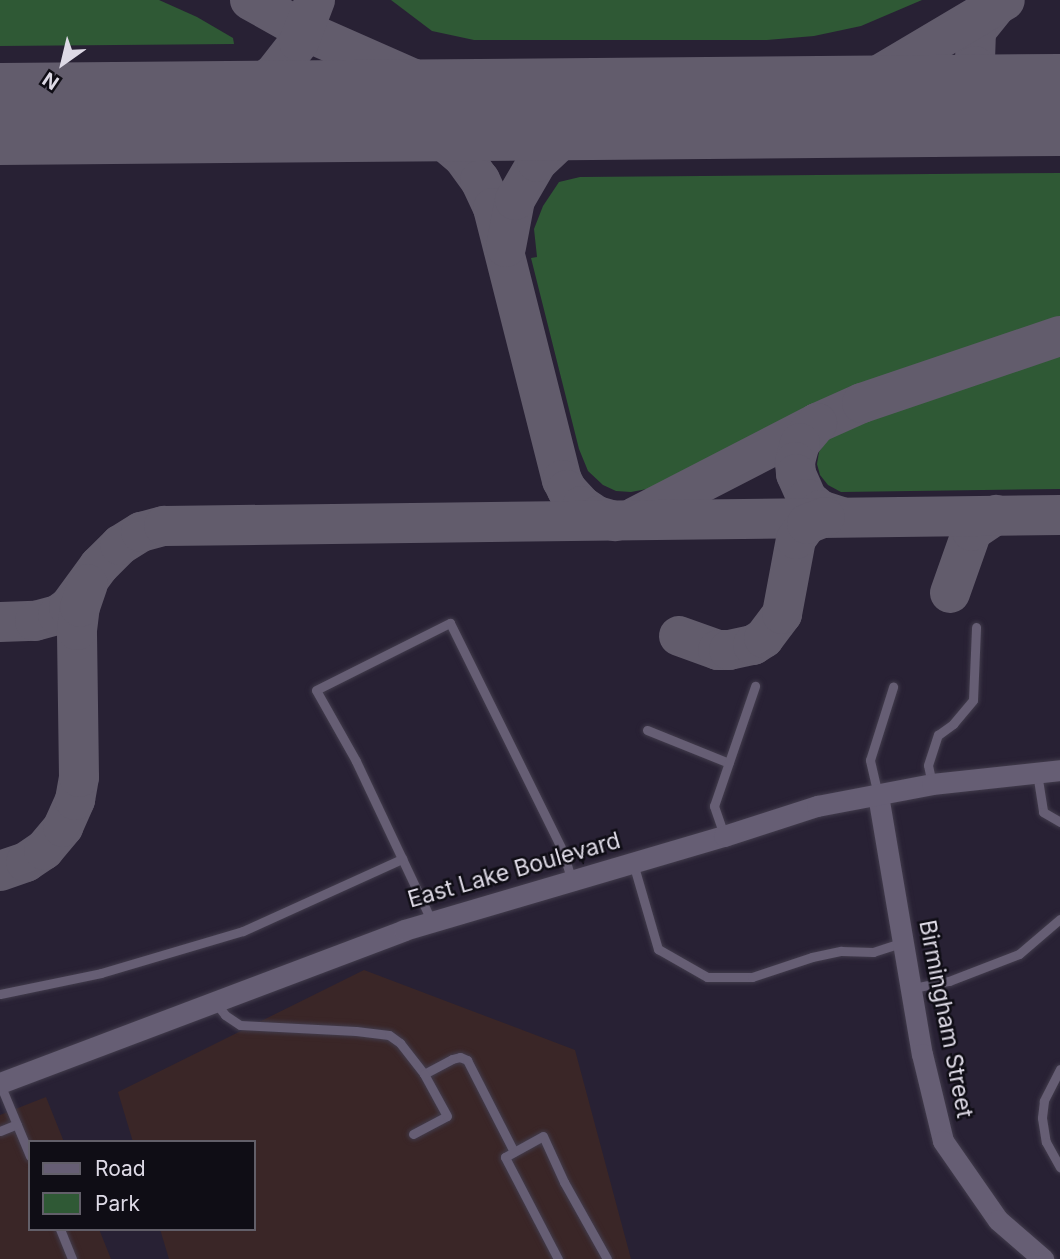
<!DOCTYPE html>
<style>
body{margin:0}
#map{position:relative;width:1060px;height:1259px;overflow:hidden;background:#282134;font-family:Inter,sans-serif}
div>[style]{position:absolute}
.industrial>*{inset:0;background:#3a2627}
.green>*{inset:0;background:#2f5935}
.taxiway>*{height:40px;margin:-20px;padding:0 20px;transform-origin:20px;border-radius:20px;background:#625c6c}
.runway>*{height:102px;margin:-51px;padding:0 51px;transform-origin:51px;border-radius:51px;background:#625c6c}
.roads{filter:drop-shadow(0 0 2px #423c4c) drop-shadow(0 0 2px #423c4c)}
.service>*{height:9px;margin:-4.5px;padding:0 4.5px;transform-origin:4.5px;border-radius:4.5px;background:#665e74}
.tertiary>*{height:21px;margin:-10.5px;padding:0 10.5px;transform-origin:10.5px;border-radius:10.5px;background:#665e74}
span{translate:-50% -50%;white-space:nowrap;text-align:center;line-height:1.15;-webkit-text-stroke:5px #0f0d15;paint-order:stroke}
.street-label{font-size:23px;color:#dedae6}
.legend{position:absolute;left:28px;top:1140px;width:228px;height:91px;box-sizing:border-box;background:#0f0d15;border:2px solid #625f69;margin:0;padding:9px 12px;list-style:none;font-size:21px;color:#dedae6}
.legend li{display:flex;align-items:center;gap:14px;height:35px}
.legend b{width:35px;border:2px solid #625f69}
.north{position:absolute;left:28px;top:28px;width:70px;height:70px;-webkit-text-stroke:5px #0f0d15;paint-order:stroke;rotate:214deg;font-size:19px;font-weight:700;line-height:28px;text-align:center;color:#dedae6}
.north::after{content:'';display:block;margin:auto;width:24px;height:32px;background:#dedae6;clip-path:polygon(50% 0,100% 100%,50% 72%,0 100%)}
</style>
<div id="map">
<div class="industrial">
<div style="clip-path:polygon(364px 970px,575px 1050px,631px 1259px,169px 1259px,160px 1229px,254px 1229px,254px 1142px,133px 1142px,118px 1092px)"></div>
<div style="clip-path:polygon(46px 1097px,64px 1142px,30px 1142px,30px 1229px,99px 1229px,111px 1259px,0 1259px,0 1115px)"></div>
</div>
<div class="green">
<div style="clip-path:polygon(0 0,159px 0,197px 17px,233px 38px,234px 44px,0 46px)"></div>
<div style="clip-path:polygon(391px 0,922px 0,861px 26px,814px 36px,767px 40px,474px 40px,432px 31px)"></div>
<div style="clip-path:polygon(1060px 173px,1060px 317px,839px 393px,652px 488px,631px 492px,616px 491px,603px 485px,588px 471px,579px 449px,531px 258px,537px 257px,534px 229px,543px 206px,559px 182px,580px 177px)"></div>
<div style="clip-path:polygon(1060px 354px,1060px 489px,841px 492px,828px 485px,820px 475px,817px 464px,819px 452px,830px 436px,837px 432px,867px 418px)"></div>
</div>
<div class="taxiway">
<div style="left:250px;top:0;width:63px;rotate:29.4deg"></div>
<div style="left:305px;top:31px;width:119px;rotate:23.8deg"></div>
<div style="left:414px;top:79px;width:67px;rotate:15.5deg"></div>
<div style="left:479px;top:97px;width:77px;rotate:9.7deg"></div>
<div style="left:996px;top:6px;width:32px;rotate:129deg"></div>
<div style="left:976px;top:31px;width:35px;rotate:92deg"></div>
<div style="left:975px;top:66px;width:25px;rotate:58deg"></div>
<div style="left:988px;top:87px;width:34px;rotate:32deg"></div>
<div style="left:825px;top:107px;width:209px;rotate:-30.7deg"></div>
<div style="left:365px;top:111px;width:51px;rotate:14.9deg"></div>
<div style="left:414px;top:124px;width:34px;rotate:30deg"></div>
<div style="left:444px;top:141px;width:25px;rotate:40deg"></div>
<div style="left:463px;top:157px;width:29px;rotate:54deg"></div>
<div style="left:480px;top:180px;width:31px;rotate:65deg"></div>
<div style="left:493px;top:208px;width:281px;rotate:75.8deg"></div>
<div style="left:562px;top:480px;width:11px;rotate:63deg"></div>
<div style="left:567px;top:490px;width:22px;rotate:47deg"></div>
<div style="left:582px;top:506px;width:18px;rotate:34deg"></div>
<div style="left:597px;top:516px;width:19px;rotate:16deg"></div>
<div style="left:179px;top:112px;width:62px;rotate:-13.1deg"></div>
<div style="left:239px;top:98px;width:42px;rotate:-34.4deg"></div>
<div style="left:274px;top:74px;width:41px;rotate:-52deg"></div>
<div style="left:299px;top:42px;width:45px;rotate:-69.1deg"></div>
<div style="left:506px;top:247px;width:48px;rotate:-79.2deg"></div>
<div style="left:515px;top:200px;width:44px;rotate:-59.9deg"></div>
<div style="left:537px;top:162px;width:40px;rotate:-43deg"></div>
<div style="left:566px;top:135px;width:23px;rotate:-29deg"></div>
<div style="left:586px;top:124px;width:48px;rotate:-18.1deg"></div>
<div style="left:817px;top:423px;width:49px;rotate:-24deg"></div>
<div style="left:862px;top:403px;width:209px;rotate:-18.7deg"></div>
<div style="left:635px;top:517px;width:205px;rotate:-27.3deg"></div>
<div style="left:817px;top:423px;width:26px;rotate:130deg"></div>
<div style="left:800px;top:443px;width:20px;rotate:105deg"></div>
<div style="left:795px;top:462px;width:12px;rotate:85deg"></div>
<div style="left:796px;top:474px;width:27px;rotate:66deg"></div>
<div style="left:807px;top:499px;width:17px;rotate:40deg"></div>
<div style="left:820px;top:510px;width:22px;rotate:18deg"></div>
<div style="left:950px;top:593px;width:66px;rotate:-70.5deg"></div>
<div style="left:972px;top:531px;width:29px;rotate:-34deg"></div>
<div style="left:0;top:622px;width:35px;rotate:-2deg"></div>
<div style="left:35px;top:621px;width:24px;rotate:-15deg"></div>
<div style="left:58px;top:615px;width:14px;rotate:-36deg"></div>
<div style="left:69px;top:607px;width:51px;rotate:-53.8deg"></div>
<div style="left:99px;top:566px;width:30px;rotate:-45deg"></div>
<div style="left:120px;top:545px;width:25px;rotate:-32deg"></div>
<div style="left:141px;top:532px;width:24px;rotate:-15deg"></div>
<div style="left:164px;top:526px;width:896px;rotate:-0.7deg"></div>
<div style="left:679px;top:636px;width:41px;rotate:19.7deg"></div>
<div style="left:718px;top:650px;width:11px"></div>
<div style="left:729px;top:650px;width:25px;rotate:-12deg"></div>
<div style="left:753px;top:645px;width:13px;rotate:-32deg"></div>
<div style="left:764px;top:638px;width:30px;rotate:-53deg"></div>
<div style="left:782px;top:614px;width:76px;rotate:-79.4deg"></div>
<div style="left:796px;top:539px;width:19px;rotate:-54deg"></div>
<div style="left:807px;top:524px;width:19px;rotate:-21deg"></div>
<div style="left:0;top:871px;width:28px;rotate:-19deg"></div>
<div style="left:26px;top:862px;width:22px;rotate:-34deg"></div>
<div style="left:44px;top:850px;width:30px;rotate:-50deg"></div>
<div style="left:63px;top:827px;width:30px;rotate:-66deg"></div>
<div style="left:75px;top:800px;width:23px;rotate:-80deg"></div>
<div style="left:79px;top:777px;width:147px;rotate:-90.8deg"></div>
<div style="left:77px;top:630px;width:23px;rotate:-83deg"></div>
<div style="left:80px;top:607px;width:24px;rotate:-71deg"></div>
</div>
<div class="runway">
<div style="left:0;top:114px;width:1060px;rotate:-0.49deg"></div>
</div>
<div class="roads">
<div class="service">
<div style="left:647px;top:730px;width:88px;rotate:21.9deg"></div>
<div style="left:1037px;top:773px;width:39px;rotate:81deg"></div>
<div style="left:1043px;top:812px;width:20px;rotate:30deg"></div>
<div style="left:932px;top:784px;width:19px;rotate:-102deg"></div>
<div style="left:928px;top:765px;width:32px;rotate:-72deg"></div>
<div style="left:938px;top:735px;width:19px;rotate:-36deg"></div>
<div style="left:953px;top:724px;width:31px;rotate:-50deg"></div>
<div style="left:973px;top:700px;width:73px;rotate:-87.6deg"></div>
<div style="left:878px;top:795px;width:36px;rotate:-103deg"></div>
<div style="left:870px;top:760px;width:77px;rotate:-72.5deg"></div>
<div style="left:724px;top:835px;width:31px;rotate:-109deg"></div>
<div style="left:714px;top:806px;width:127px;rotate:-71.1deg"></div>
<div style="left:633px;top:863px;width:90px;rotate:73.8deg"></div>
<div style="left:658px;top:949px;width:56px;rotate:29.7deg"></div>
<div style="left:707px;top:977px;width:45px"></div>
<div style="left:752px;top:977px;width:63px;rotate:-18.4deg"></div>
<div style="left:812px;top:957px;width:30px;rotate:-12deg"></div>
<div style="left:841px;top:951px;width:32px;rotate:2deg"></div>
<div style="left:873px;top:952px;width:32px;rotate:-18deg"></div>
<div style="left:432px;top:922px;width:178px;rotate:-115.3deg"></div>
<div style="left:356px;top:761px;width:81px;rotate:-119.4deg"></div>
<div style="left:316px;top:690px;width:150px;rotate:-26.6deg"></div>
<div style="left:450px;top:623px;width:255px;rotate:63.7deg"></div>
<div style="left:563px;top:852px;width:30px;rotate:73deg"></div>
<div style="left:913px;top:988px;width:37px;rotate:-11deg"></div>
<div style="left:949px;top:981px;width:75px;rotate:-21.1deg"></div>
<div style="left:1019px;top:954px;width:54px;rotate:-40.5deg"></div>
<div style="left:0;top:994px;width:103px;rotate:-11.7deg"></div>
<div style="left:101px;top:973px;width:148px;rotate:-16.5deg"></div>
<div style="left:243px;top:931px;width:175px;rotate:-24.4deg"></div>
<div style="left:215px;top:1002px;width:16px;rotate:52deg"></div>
<div style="left:225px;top:1015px;width:18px;rotate:34deg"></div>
<div style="left:240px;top:1025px;width:116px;rotate:3deg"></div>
<div style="left:356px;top:1031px;width:33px;rotate:7deg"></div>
<div style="left:389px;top:1035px;width:14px;rotate:36deg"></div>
<div style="left:400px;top:1043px;width:39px;rotate:52deg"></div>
<div style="left:424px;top:1074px;width:32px;rotate:-28deg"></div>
<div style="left:452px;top:1059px;width:8px;rotate:-14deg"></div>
<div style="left:460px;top:1057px;width:8px;rotate:23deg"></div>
<div style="left:467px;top:1060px;width:103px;rotate:62.9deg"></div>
<div style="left:1060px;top:1069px;width:36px;rotate:117deg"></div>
<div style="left:1044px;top:1101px;width:17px;rotate:97deg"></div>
<div style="left:1042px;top:1118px;width:24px;rotate:81deg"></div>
<div style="left:1046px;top:1142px;width:29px;rotate:61deg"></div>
<div style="left:0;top:1084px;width:78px;rotate:67.4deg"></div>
<div style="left:0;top:1131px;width:18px;rotate:-22deg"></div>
<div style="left:413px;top:1134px;width:38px;rotate:-28deg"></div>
<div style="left:447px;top:1116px;width:48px;rotate:-118.7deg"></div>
<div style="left:60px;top:1229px;width:32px;rotate:68deg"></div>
<div style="left:558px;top:1259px;width:115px;rotate:-117.5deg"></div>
<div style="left:505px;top:1157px;width:43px;rotate:-28.9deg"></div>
<div style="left:543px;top:1136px;width:51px;rotate:65.5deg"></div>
<div style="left:564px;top:1182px;width:88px;rotate:60.8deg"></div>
</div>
<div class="tertiary">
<div style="left:878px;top:795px;width:263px;rotate:80.4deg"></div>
<div style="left:922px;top:1054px;width:89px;rotate:76.4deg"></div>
<div style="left:943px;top:1141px;width:96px;rotate:55.2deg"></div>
<div style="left:998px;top:1220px;width:60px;rotate:40.9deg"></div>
<div style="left:0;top:1083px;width:432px;rotate:-20.7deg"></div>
<div style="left:404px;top:930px;width:334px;rotate:-16.4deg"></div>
<div style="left:724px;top:836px;width:98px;rotate:-17.9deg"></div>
<div style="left:817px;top:806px;width:117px;rotate:-10.8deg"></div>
<div style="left:932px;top:784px;width:129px;rotate:-6.2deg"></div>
</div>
</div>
<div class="street-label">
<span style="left:514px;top:870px;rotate:-16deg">East Lake Boulevard</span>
<span style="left:946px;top:1019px;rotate:79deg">Birmingham Street</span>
</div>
<ul class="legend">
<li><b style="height:9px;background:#665e74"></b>Road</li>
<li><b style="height:19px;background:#2f5935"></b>Park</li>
</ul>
<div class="north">N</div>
</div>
